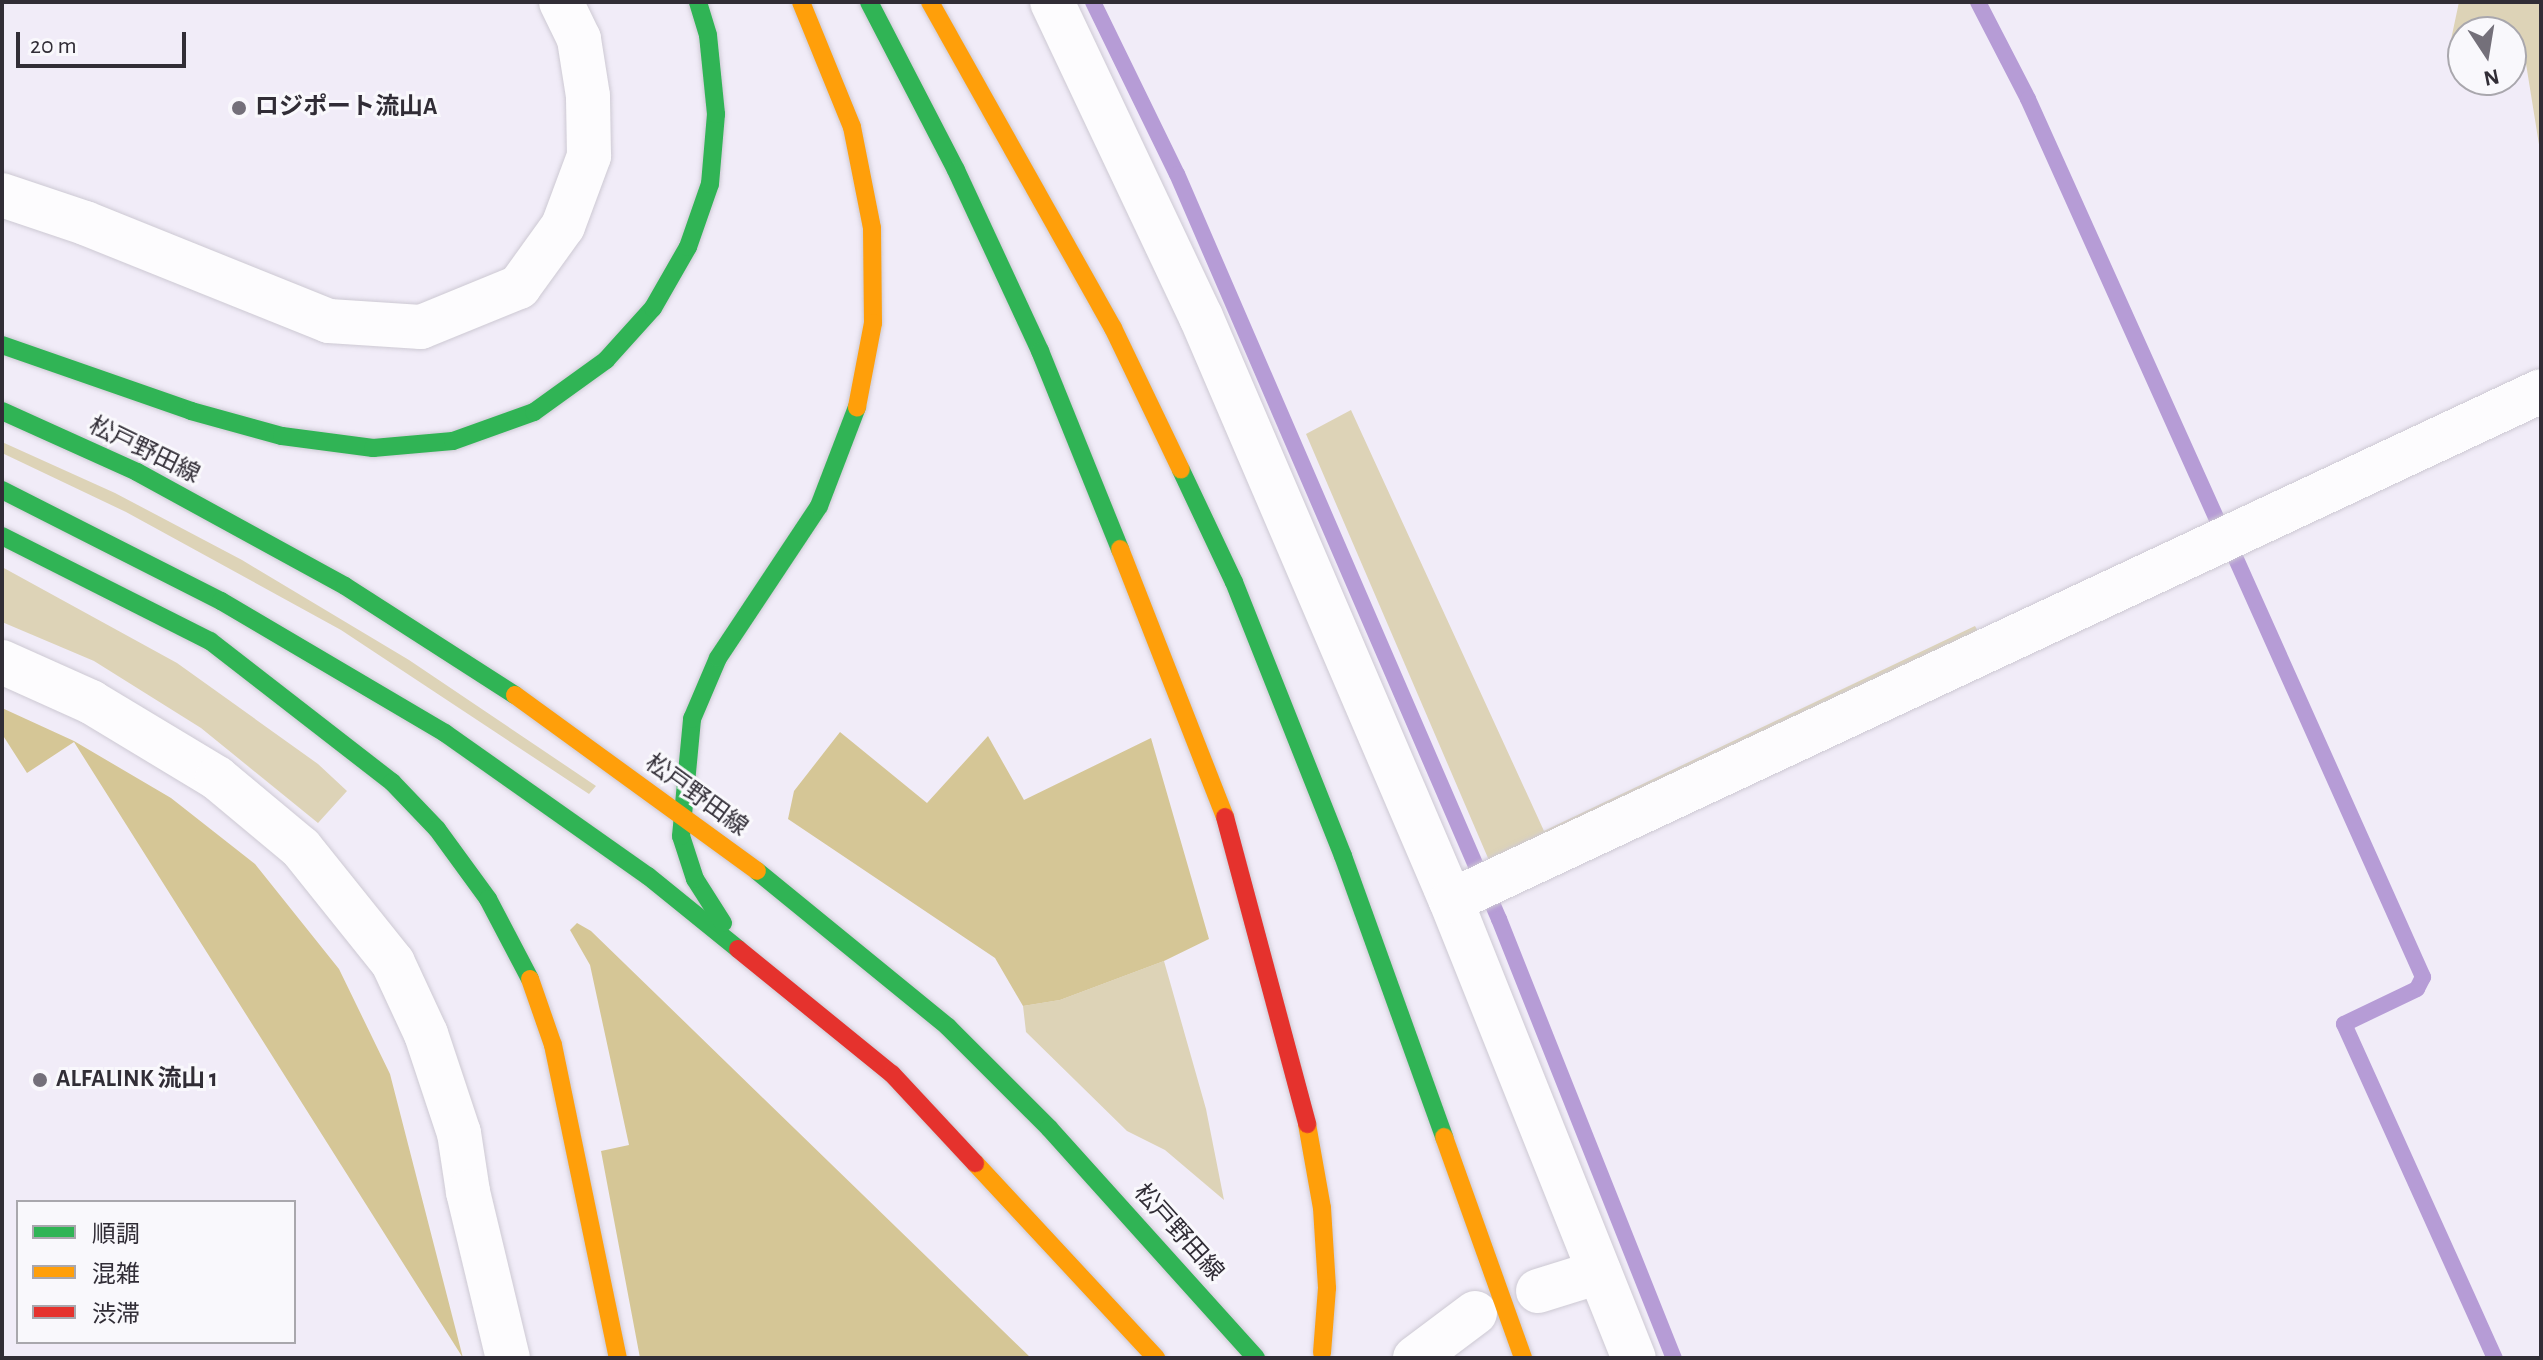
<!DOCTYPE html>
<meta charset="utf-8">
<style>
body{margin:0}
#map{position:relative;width:2543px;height:1360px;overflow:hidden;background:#f1ecf8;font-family:"Alegreya Sans","Noto Sans JP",sans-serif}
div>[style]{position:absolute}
.green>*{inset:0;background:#ddd3b7}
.forest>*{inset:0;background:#d5c696}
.stream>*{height:16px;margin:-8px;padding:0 8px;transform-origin:8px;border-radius:8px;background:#b69cd6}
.roads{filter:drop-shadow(0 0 2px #cdc9d3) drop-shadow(0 0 2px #cdc9d3)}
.street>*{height:44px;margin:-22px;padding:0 22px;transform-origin:22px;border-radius:22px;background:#fdfcfe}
.fast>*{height:18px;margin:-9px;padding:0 9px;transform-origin:9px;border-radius:9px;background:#30b455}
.slow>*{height:18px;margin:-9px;padding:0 9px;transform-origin:9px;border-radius:9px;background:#ff9f0a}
.jam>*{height:18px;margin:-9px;padding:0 9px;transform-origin:9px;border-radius:9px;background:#e5322d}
.dots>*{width:22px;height:22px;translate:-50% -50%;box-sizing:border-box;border:4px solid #f9f8fc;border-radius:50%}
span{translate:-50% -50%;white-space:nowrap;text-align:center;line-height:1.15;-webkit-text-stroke:6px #f9f8fc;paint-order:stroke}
.poi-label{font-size:24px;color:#312d36;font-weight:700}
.left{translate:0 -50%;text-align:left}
.street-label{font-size:24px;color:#312d36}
.frame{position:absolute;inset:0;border:4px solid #312d36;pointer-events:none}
.legend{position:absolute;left:16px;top:1200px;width:280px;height:144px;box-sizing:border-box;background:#f9f8fc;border:2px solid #a9a7ad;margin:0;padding:10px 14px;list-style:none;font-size:24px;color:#312d36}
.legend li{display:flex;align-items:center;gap:16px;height:40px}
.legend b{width:40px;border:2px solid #a9a7ad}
.north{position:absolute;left:2447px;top:16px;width:80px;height:80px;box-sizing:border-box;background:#f9f8fc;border:2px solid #a9a7ad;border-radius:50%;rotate:168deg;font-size:22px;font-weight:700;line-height:32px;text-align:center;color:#312d36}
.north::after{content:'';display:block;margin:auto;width:28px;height:36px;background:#74707a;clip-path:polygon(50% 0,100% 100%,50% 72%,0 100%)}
.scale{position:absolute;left:16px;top:32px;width:170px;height:36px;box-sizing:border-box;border:4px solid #312d36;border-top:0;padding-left:10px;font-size:24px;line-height:28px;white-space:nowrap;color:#312d36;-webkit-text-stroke:6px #f9f8fc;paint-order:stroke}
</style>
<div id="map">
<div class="green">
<div style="clip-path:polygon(2459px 2px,2541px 2px,2541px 157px,2523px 45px,2511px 45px,2511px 32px,2463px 32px,2463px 48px,2449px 49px)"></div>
<div style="clip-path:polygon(1351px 410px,1544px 831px,1975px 626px,1983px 640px,1491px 865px,1306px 434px)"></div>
<div style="clip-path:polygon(2px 442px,115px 493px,242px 560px,409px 660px,596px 786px,589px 794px,341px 630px,126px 512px,2px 453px)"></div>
<div style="clip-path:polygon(2px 567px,177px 663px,318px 764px,347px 791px,318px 823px,201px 728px,94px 661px,2px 622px)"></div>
<div style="clip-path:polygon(1164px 961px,1206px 1109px,1224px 1200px,1165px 1150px,1127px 1131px,1026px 1032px,1023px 1006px,1060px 1000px)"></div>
</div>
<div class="forest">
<div style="clip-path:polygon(2px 708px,74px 741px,171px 798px,255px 864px,339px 969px,390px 1074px,463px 1358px,74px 742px,27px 773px,2px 734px)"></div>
<div style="clip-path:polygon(840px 732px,927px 803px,988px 736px,1024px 800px,1151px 738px,1209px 939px,1164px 961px,1060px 1000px,1023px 1006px,995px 958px,788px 819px,794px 791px)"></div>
<div style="clip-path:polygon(577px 923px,591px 931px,1031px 1358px,640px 1358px,601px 1151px,629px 1145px,590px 965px,570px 930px)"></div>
</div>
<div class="stream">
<div style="left:1093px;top:2px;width:191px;rotate:64deg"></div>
<div style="left:1177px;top:174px;width:812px;rotate:66.63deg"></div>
<div style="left:1499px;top:919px;width:473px;rotate:68.3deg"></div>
<div style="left:1978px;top:2px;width:109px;rotate:62.7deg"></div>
<div style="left:2028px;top:99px;width:471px;rotate:65.8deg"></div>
<div style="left:2232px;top:550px;width:468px;rotate:65.9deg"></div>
<div style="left:2423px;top:977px;width:13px;rotate:117deg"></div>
<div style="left:2417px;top:989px;width:81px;rotate:154.4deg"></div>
<div style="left:2344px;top:1024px;width:367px;rotate:65.7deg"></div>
</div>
<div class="roads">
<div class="street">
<div style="left:1052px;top:2px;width:348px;rotate:64.7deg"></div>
<div style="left:1201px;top:317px;width:635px;rotate:66.83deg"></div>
<div style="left:1451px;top:901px;width:492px;rotate:68.2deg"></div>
<div style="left:2px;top:195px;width:88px;rotate:18.6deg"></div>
<div style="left:85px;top:223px;width:263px;rotate:21.9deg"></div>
<div style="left:329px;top:321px;width:92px;rotate:3.7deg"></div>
<div style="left:421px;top:327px;width:106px;rotate:-22.2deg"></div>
<div style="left:519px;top:287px;width:75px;rotate:-54.2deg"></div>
<div style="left:563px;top:226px;width:75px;rotate:-69.6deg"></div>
<div style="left:589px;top:156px;width:60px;rotate:-91deg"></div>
<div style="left:588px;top:96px;width:58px;rotate:-99deg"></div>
<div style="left:579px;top:39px;width:41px;rotate:-115.9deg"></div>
<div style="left:2px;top:662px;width:98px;rotate:24.2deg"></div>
<div style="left:91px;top:702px;width:147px;rotate:31.1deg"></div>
<div style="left:217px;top:778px;width:109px;rotate:39.8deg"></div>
<div style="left:301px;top:848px;width:147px;rotate:51.3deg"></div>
<div style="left:393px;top:963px;width:78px;rotate:65.1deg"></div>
<div style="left:426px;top:1034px;width:104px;rotate:71.6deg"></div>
<div style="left:459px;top:1133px;width:60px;rotate:81.3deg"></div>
<div style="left:468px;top:1192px;width:171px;rotate:76.5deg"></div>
<div style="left:1451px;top:901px;width:1203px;rotate:-25.07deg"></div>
<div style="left:1538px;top:1291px;width:64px;rotate:-17.3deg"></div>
<div style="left:1415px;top:1358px;width:75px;rotate:-36.9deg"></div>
</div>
<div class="fast">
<div style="left:869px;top:2px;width:189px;rotate:62.6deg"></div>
<div style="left:956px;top:170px;width:200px;rotate:65.1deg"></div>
<div style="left:1040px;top:351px;width:214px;rotate:68deg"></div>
<div style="left:2px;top:345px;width:200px;rotate:19.2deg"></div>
<div style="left:191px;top:411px;width:94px;rotate:15.4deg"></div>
<div style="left:282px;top:436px;width:92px;rotate:7.5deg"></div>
<div style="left:373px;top:448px;width:80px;rotate:-5deg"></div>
<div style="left:453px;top:441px;width:86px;rotate:-19.7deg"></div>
<div style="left:534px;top:412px;width:89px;rotate:-35.8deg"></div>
<div style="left:606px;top:360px;width:70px;rotate:-47.9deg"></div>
<div style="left:653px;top:308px;width:70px;rotate:-60.2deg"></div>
<div style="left:688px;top:247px;width:67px;rotate:-70.8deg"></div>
<div style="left:710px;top:184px;width:70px;rotate:-85.1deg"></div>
<div style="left:716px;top:114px;width:79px;rotate:-95.8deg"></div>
<div style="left:708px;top:35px;width:34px;rotate:-107deg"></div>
<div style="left:2px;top:411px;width:148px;rotate:24.3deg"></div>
<div style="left:137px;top:472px;width:237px;rotate:28.7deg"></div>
<div style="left:345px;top:586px;width:202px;rotate:32.7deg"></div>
<div style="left:1181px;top:470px;width:124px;rotate:64.7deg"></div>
<div style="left:1234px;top:582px;width:295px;rotate:68.3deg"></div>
<div style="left:1343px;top:856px;width:299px;rotate:70.2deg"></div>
<div style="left:2px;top:490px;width:246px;rotate:26.9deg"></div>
<div style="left:221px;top:601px;width:260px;rotate:30.5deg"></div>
<div style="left:445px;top:733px;width:248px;rotate:35.2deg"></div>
<div style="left:648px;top:876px;width:116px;rotate:39deg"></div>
<div style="left:2px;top:536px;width:233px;rotate:26.8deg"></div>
<div style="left:210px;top:641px;width:230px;rotate:37.8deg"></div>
<div style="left:392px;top:782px;width:65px;rotate:46.2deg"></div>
<div style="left:437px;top:829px;width:87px;rotate:53.9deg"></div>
<div style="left:488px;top:899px;width:90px;rotate:62.3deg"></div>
<div style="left:757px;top:871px;width:247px;rotate:39.2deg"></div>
<div style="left:948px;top:1027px;width:143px;rotate:45deg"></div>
<div style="left:1049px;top:1128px;width:309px;rotate:48deg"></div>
<div style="left:723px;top:923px;width:52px;rotate:-122.5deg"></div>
<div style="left:695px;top:879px;width:45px;rotate:-108deg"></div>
<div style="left:681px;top:836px;width:118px;rotate:-84.6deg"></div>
<div style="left:692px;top:719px;width:66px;rotate:-66.9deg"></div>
<div style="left:718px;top:658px;width:182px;rotate:-56.4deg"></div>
<div style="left:819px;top:506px;width:106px;rotate:-69deg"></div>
</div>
<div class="slow">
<div style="left:801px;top:2px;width:135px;rotate:67.8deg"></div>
<div style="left:852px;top:127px;width:103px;rotate:78.8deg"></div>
<div style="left:872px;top:228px;width:95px;rotate:89.4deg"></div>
<div style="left:873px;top:323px;width:86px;rotate:100.8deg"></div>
<div style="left:930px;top:2px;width:374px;rotate:60.7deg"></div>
<div style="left:1113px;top:328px;width:157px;rotate:64.4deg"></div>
<div style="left:1120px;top:549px;width:288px;rotate:68.6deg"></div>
<div style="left:515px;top:695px;width:299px;rotate:36deg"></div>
<div style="left:530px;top:979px;width:70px;rotate:70.8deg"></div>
<div style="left:553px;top:1045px;width:320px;rotate:78.3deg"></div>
<div style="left:1307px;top:1124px;width:85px;rotate:79.9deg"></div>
<div style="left:1322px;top:1208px;width:80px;rotate:86.4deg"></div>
<div style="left:1327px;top:1288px;width:65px;rotate:94.4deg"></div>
<div style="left:1444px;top:1137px;width:235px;rotate:70.3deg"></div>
<div style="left:975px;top:1163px;width:266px;rotate:47.1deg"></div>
</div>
<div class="jam">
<div style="left:1225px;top:817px;width:318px;rotate:75deg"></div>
<div style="left:738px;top:949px;width:198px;rotate:39.1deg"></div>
<div style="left:892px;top:1074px;width:122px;rotate:47deg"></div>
</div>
</div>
<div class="dots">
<div style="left:239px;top:108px;background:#74707a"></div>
<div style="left:40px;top:1080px;background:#74707a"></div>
</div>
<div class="poi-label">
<span class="left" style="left:255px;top:108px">ロジポート流山A</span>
<span class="left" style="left:56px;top:1080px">ALFALINK 流山 1</span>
</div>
<div class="street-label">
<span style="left:144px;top:451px;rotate:26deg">松戸野田線</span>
<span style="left:696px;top:796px;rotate:36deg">松戸野田線</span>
<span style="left:1178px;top:1233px;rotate:48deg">松戸野田線</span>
</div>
<div class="frame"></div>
<ul class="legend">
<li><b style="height:10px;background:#30b455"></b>順調</li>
<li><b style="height:10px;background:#ff9f0a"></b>混雑</li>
<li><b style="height:10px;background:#e5322d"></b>渋滞</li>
</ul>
<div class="north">N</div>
<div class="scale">20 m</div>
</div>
